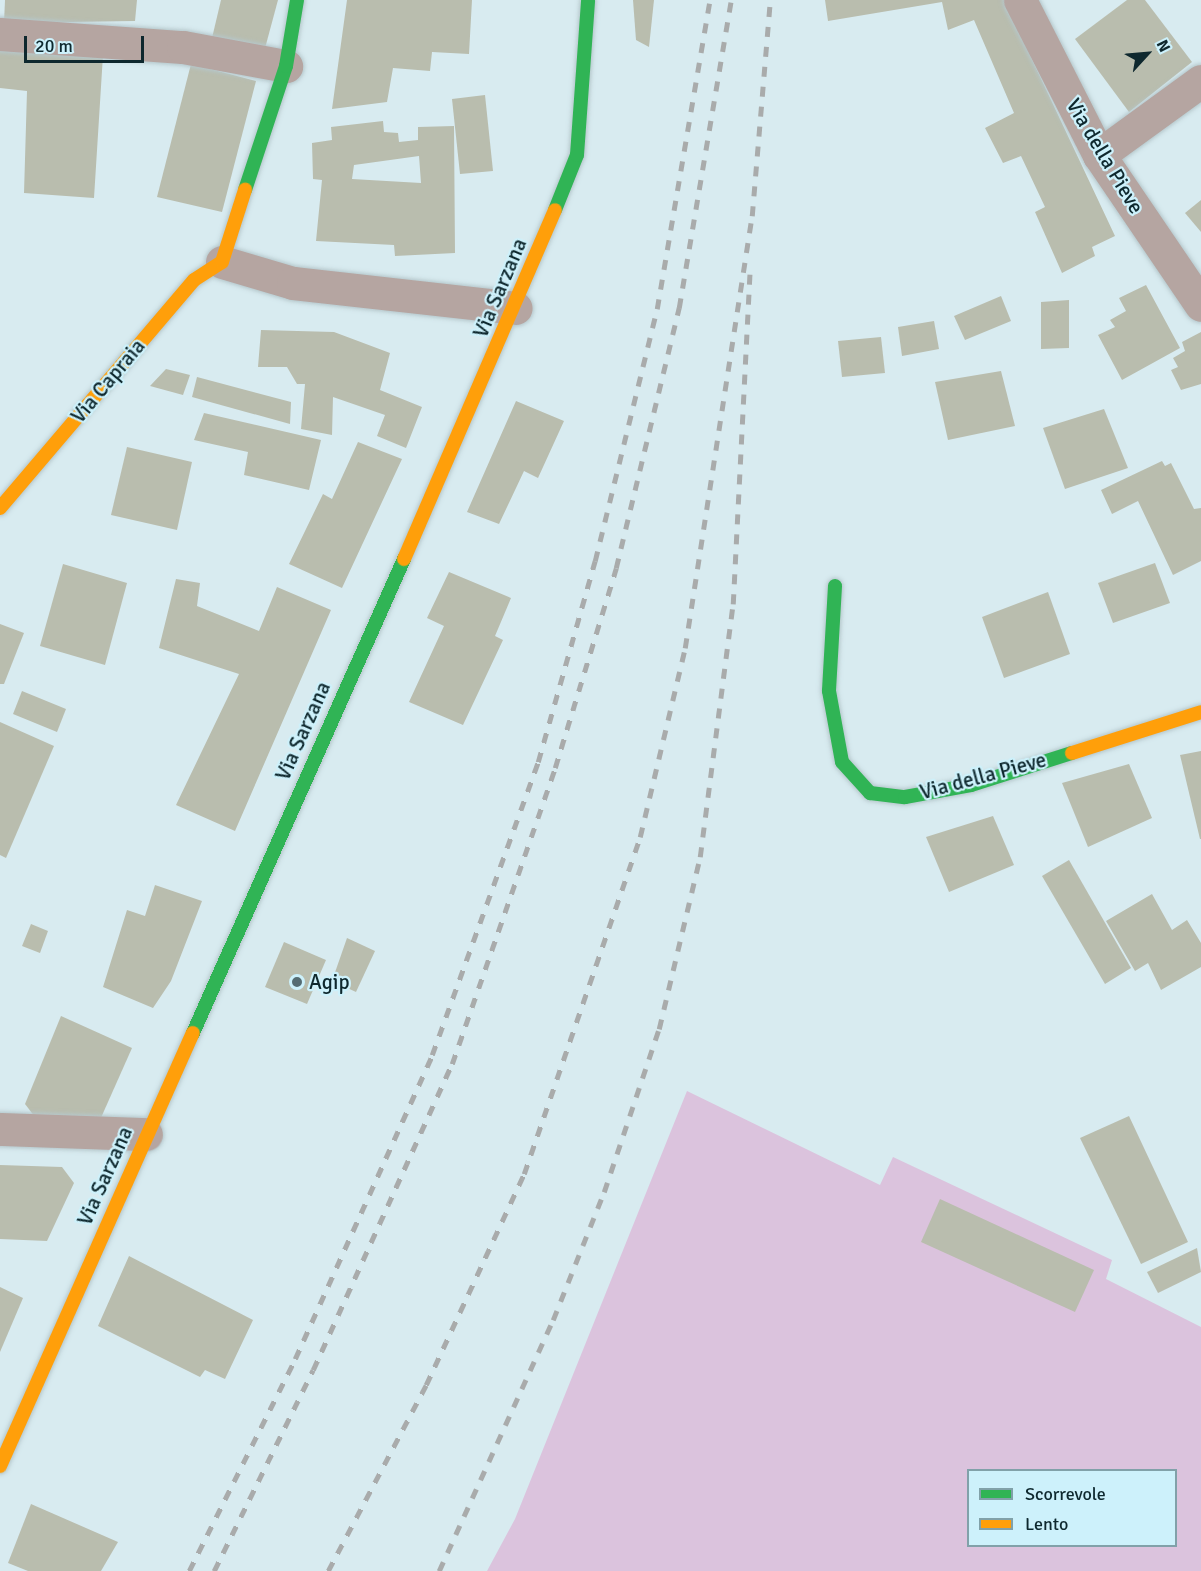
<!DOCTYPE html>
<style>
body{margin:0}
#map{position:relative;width:1201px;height:1571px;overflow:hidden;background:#d8ebf0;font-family:Signika,sans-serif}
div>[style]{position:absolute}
.green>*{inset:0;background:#dbc3dd}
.building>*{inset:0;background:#b9bdae}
.roads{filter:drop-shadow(0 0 2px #b5c7cb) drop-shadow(0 0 2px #b5c7cb)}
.street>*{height:33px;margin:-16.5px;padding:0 16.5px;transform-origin:16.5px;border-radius:16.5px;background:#b5a5a1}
.fast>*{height:14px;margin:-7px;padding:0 7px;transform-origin:7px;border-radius:7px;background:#30b455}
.slow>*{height:14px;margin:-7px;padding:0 7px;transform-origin:7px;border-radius:7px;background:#ff9f0a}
.rail>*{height:4.5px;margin-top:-2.25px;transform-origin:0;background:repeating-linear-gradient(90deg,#a9abab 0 10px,transparent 0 20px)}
.dots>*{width:16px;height:16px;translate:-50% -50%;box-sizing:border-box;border:3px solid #cdf1fb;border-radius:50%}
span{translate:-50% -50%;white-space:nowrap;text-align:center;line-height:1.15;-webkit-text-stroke:4.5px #cdf1fb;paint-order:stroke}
.street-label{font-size:21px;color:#0e282e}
.poi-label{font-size:21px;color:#0e282e}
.left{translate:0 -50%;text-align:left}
.legend{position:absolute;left:967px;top:1469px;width:210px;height:78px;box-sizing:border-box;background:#cdf1fb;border:2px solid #81a1a9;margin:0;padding:8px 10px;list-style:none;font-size:18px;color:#0e282e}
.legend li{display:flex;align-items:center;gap:12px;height:30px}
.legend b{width:30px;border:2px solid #81a1a9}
.north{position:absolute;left:1117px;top:24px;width:60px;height:60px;-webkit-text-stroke:4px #cdf1fb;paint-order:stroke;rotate:64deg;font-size:16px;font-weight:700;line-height:24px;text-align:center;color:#0e282e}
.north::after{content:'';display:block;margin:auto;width:21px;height:27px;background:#0e282e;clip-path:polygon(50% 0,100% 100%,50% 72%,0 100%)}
.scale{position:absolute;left:24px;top:36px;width:120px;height:27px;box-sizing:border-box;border:3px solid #0e282e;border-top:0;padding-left:8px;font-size:18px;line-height:21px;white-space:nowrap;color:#0e282e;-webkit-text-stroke:4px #cdf1fb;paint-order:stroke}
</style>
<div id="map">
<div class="green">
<div style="clip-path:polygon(evenodd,687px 1091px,880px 1185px,893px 1157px,1112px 1260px,1106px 1279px,1201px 1327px,1201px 1571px,487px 1571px,515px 1519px,687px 1091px,968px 1470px,1176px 1470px,1176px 1546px,968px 1546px,968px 1470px)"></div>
</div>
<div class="building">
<div style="clip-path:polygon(5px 0,137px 0,135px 21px,4px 23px)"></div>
<div style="clip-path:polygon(221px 0,278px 0,264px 52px,212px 38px)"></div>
<div style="clip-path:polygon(347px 0,472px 0,469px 54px,432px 52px,430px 71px,393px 68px,387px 102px,332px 109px)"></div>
<div style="clip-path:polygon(633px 0,654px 0,649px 47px,636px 40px)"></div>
<div style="clip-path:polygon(825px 0,1004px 0,1115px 236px,1092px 247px,1095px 256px,1062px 273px,1035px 212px,1045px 207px,1021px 156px,1003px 163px,985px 128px,1014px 113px,974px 20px,948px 30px,942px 2px,828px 21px)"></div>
<div style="clip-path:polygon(1127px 0,1145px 0,1192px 62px,1129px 112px,1075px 39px)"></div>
<div style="clip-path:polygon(0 46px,103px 55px,94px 198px,24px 193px,27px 91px,0 88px)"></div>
<div style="clip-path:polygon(191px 64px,256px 81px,222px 212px,157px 197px)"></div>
<div style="clip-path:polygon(485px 95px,493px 171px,460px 174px,452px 99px)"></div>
<div style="clip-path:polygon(evenodd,383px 121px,384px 132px,398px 133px,399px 142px,418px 140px,418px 127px,454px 126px,455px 253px,395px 256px,394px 245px,316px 241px,322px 180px,313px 179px,312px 143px,332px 140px,331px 127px,383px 121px,419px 156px,421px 183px,352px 179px,354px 165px,419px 156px)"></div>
<div style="clip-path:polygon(1201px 200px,1201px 232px,1185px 213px)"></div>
<div style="clip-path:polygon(1146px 285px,1180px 348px,1122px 380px,1098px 335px,1115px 327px,1110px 320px,1126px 311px,1119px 298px)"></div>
<div style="clip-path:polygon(1001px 296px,1011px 321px,965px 340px,954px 316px)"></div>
<div style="clip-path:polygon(1069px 300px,1069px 348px,1041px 349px,1041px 302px)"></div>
<div style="clip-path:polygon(934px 321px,939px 349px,902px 356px,898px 327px)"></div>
<div style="clip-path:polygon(261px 330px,334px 332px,390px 353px,380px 390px,422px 407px,406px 448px,377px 436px,385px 415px,333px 397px,332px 435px,301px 429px,305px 384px,297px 384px,287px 367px,258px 367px)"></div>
<div style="clip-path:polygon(1201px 332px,1201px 384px,1181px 390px,1171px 370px,1178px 367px,1173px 358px,1185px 351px,1182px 342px)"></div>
<div style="clip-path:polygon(881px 337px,885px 373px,842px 377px,838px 341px)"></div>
<div style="clip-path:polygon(166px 369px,190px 375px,183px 395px,150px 386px)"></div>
<div style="clip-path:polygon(1001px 371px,1015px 426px,948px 440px,935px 382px)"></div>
<div style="clip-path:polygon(197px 377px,291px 402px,290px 424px,192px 397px)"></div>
<div style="clip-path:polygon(516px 401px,564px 421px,538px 478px,524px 471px,499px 524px,467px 512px)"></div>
<div style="clip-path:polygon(1104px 409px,1128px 468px,1065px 489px,1043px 428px)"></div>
<div style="clip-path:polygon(204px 413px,321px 440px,309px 490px,244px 475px,248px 452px,194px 440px)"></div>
<div style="clip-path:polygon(358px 442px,402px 459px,342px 588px,289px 564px,323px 494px,332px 499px)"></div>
<div style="clip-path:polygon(127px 447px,192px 462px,177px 530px,111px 515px)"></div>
<div style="clip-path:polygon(1162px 461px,1165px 466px,1171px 463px,1194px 509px,1201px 508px,1201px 561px,1173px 575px,1138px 501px,1112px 514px,1101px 490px)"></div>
<div style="clip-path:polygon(1155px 563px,1170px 603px,1113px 623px,1098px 583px)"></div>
<div style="clip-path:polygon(63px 564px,127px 583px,105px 665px,40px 646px)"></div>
<div style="clip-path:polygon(449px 572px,511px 598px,495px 636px,503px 640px,463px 725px,409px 702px,444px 626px,427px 618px)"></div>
<div style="clip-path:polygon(176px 579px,200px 583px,197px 606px,259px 631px,277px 587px,331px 610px,235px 831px,176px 805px,239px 674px,159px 648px)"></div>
<div style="clip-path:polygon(1048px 592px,1070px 654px,1004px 678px,982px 617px)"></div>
<div style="clip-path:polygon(0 624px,24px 633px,4px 684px,0 684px)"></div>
<div style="clip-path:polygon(22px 691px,66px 709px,57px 732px,13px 714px)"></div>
<div style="clip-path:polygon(0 722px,54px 746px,6px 858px,0 855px)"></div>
<div style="clip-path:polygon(1201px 751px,1201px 839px,1200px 839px,1180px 755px)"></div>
<div style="clip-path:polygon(1129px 764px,1152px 818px,1088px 847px,1062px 783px)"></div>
<div style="clip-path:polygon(993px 816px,1014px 865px,949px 892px,926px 837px)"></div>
<div style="clip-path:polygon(1069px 860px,1131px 968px,1105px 984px,1042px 876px)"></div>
<div style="clip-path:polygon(155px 885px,202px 901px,171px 981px,153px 1008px,103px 987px,127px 910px,145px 916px)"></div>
<div style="clip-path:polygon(1152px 894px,1172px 930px,1187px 920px,1201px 943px,1201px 967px,1161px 990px,1148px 963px,1135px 971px,1106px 921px)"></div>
<div style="clip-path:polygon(31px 924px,48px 931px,40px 953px,22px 946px)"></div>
<div style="clip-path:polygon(347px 938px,375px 951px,356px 992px,332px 981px)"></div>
<div style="clip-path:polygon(284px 942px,326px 960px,307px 1004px,265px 987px)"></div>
<div style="clip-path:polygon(61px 1016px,132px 1048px,100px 1120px,35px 1117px,25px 1104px)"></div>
<div style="clip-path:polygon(1129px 1116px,1188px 1242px,1141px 1264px,1080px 1138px)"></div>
<div style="clip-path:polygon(0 1165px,62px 1167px,74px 1183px,47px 1241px,0 1239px)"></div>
<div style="clip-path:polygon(940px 1199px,1094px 1270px,1075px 1312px,921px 1242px)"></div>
<div style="clip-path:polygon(1197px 1248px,1201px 1272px,1158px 1293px,1147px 1272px)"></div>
<div style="clip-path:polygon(129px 1256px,253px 1320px,225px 1379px,205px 1370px,200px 1377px,98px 1326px)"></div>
<div style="clip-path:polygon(0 1287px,23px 1298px,0 1352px)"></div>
<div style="clip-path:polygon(31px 1504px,118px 1542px,101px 1571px,28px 1571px,8px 1563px)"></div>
</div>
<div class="roads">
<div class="street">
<div style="left:1020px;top:0;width:174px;rotate:63deg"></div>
<div style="left:1099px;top:155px;width:181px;rotate:55.8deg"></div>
<div style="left:0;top:34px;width:183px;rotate:4.1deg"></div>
<div style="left:183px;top:47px;width:105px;rotate:10.5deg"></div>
<div style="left:1099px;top:155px;width:126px;rotate:-36deg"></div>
<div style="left:222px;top:262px;width:74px;rotate:16.5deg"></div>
<div style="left:293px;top:283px;width:224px;rotate:6.4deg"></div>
<div style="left:0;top:1129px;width:146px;rotate:2deg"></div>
</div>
<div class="fast">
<div style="left:245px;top:190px;width:131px;rotate:-71.7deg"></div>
<div style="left:286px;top:66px;width:67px;rotate:-80.5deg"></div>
<div style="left:555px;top:210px;width:59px;rotate:-68.2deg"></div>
<div style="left:577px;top:155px;width:155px;rotate:-85.9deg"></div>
<div style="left:835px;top:586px;width:105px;rotate:93.3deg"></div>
<div style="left:829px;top:691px;width:72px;rotate:79.6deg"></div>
<div style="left:842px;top:762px;width:42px;rotate:47.9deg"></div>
<div style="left:870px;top:793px;width:35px;rotate:7deg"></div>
<div style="left:905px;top:797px;width:67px;rotate:-10.3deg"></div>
<div style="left:971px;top:785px;width:106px;rotate:-17.6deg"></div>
<div style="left:193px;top:1033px;width:519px;rotate:-66deg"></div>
</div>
<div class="slow">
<div style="left:0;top:508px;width:299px;rotate:-49.6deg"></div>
<div style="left:194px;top:280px;width:33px;rotate:-33deg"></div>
<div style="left:222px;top:262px;width:76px;rotate:-72.3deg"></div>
<div style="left:404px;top:559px;width:380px;rotate:-66.6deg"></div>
<div style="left:1072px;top:753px;width:135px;rotate:-17.6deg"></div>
<div style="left:0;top:1466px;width:474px;rotate:-66deg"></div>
</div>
</div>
<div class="rail">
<div style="left:189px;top:1571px;width:237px;rotate:-63.4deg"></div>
<div style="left:295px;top:1359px;width:333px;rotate:-65.7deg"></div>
<div style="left:432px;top:1055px;width:312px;rotate:-70.1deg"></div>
<div style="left:538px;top:762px;width:209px;rotate:-74.2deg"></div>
<div style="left:595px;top:561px;width:260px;rotate:-76.2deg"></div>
<div style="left:657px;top:309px;width:314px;rotate:-80.3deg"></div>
<div style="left:214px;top:1571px;width:224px;rotate:-63.8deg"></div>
<div style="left:313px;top:1370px;width:336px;rotate:-65.6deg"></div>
<div style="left:452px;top:1064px;width:313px;rotate:-70.8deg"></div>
<div style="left:555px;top:768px;width:209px;rotate:-73deg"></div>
<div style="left:616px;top:568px;width:268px;rotate:-76.4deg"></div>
<div style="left:679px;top:308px;width:312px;rotate:-80.4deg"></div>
<div style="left:328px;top:1571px;width:210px;rotate:-62.2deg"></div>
<div style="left:426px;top:1385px;width:233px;rotate:-65.1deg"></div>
<div style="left:524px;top:1174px;width:356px;rotate:-71deg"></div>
<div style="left:640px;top:837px;width:194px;rotate:-76.6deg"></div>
<div style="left:685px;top:648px;width:437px;rotate:-81.2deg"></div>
<div style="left:752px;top:216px;width:217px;rotate:-85.2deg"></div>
<div style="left:439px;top:1571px;width:276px;rotate:-65.6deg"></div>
<div style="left:553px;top:1320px;width:138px;rotate:-68.3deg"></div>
<div style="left:604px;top:1192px;width:172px;rotate:-71.4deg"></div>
<div style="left:659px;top:1029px;width:177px;rotate:-76.6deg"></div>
<div style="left:700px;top:857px;width:255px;rotate:-82.6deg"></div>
<div style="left:733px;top:604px;width:331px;rotate:-87.1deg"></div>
</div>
<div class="dots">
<div style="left:297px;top:982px;background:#556c72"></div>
</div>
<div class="street-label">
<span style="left:1105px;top:156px;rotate:59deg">Via della Pieve</span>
<span style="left:500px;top:288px;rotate:-67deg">Via Sarzana</span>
<span style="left:108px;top:381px;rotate:-50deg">Via Capraia</span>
<span style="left:303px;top:731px;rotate:-66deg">Via Sarzana</span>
<span style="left:983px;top:776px;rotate:-15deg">Via della Pieve</span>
<span style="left:105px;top:1176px;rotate:-66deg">Via Sarzana</span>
</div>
<div class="poi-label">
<span class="left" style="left:309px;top:982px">Agip</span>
</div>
<ul class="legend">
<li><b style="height:8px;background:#30b455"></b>Scorrevole</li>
<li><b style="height:8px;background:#ff9f0a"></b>Lento</li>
</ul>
<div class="north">N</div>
<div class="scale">20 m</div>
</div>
